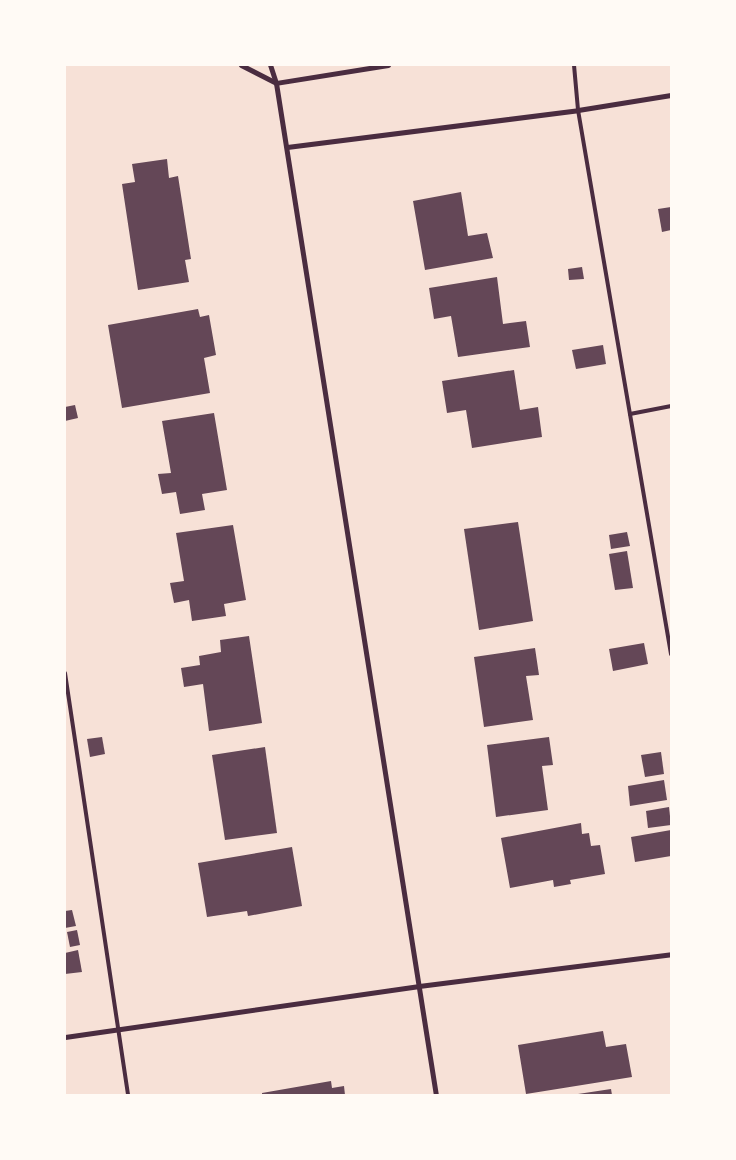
<!DOCTYPE html>
<style>
body{margin:0}
#map{position:relative;width:736px;height:1160px;overflow:hidden;background:#f7e1d7;font-family:Arial,sans-serif}
div>[style]{position:absolute}
.building>*{inset:0;background:#644757}
.service>*{height:4px;margin:-2px;padding:0 2px;transform-origin:2px;border-radius:2px;background:#4a2c40}
.minor>*{height:5px;margin:-2.5px;padding:0 2.5px;transform-origin:2.5px;border-radius:2.5px;background:#4a2c40}
span{translate:-50% -50%;white-space:nowrap;text-align:center;line-height:1.15;-webkit-text-stroke:5px #fffaf5;paint-order:stroke}
.frame{position:absolute;inset:0;border:66px solid #fffaf5;pointer-events:none}
</style>
<div id="map">
<div class="building">
<div style="clip-path:polygon(167px 159px,169px 178px,178px 176px,191px 259px,185px 260px,189px 282px,138px 290px,122px 184px,135px 182px,132px 164px)"></div>
<div style="clip-path:polygon(461px 192px,468px 236px,487px 233px,493px 258px,425px 270px,413px 201px)"></div>
<div style="clip-path:polygon(671px 207px,671px 230px,662px 232px,658px 209px)"></div>
<div style="clip-path:polygon(582px 267px,584px 279px,569px 280px,568px 269px)"></div>
<div style="clip-path:polygon(497px 277px,503px 324px,526px 321px,530px 347px,458px 357px,451px 316px,434px 319px,429px 288px)"></div>
<div style="clip-path:polygon(198px 309px,200px 317px,209px 315px,216px 355px,204px 358px,210px 393px,122px 408px,108px 325px)"></div>
<div style="clip-path:polygon(603px 345px,606px 364px,576px 369px,572px 350px)"></div>
<div style="clip-path:polygon(514px 370px,520px 410px,538px 407px,542px 437px,472px 448px,466px 410px,447px 413px,442px 381px)"></div>
<div style="clip-path:polygon(75px 405px,78px 418px,65px 421px,65px 407px)"></div>
<div style="clip-path:polygon(214px 413px,227px 490px,202px 494px,205px 510px,180px 514px,176px 492px,162px 494px,158px 474px,171px 473px,162px 421px)"></div>
<div style="clip-path:polygon(518px 522px,533px 621px,479px 630px,464px 529px)"></div>
<div style="clip-path:polygon(233px 525px,246px 600px,224px 604px,226px 616px,192px 621px,189px 600px,174px 603px,170px 583px,184px 581px,176px 533px)"></div>
<div style="clip-path:polygon(627px 532px,630px 546px,611px 549px,609px 535px)"></div>
<div style="clip-path:polygon(627px 551px,633px 588px,615px 590px,609px 554px)"></div>
<div style="clip-path:polygon(249px 636px,262px 723px,209px 731px,203px 684px,184px 687px,181px 668px,200px 665px,199px 656px,221px 652px,220px 640px)"></div>
<div style="clip-path:polygon(644px 643px,648px 664px,613px 671px,609px 649px)"></div>
<div style="clip-path:polygon(535px 648px,539px 675px,526px 676px,533px 720px,484px 727px,474px 657px)"></div>
<div style="clip-path:polygon(102px 737px,105px 754px,90px 757px,87px 739px)"></div>
<div style="clip-path:polygon(549px 737px,553px 765px,542px 766px,548px 810px,496px 817px,487px 745px)"></div>
<div style="clip-path:polygon(265px 747px,277px 833px,225px 840px,212px 755px)"></div>
<div style="clip-path:polygon(661px 752px,664px 774px,645px 777px,641px 755px)"></div>
<div style="clip-path:polygon(664px 780px,667px 800px,630px 806px,628px 786px)"></div>
<div style="clip-path:polygon(669px 807px,671px 825px,648px 828px,646px 811px)"></div>
<div style="clip-path:polygon(581px 823px,582px 834px,589px 833px,591px 846px,600px 845px,605px 874px,570px 880px,571px 884px,554px 887px,553px 880px,510px 888px,501px 838px)"></div>
<div style="clip-path:polygon(671px 830px,671px 856px,635px 862px,631px 837px)"></div>
<div style="clip-path:polygon(292px 847px,302px 906px,248px 916px,247px 911px,207px 917px,198px 863px)"></div>
<div style="clip-path:polygon(72px 910px,76px 926px,65px 928px,65px 911px)"></div>
<div style="clip-path:polygon(77px 930px,80px 945px,70px 947px,67px 932px)"></div>
<div style="clip-path:polygon(78px 950px,82px 972px,65px 974px,65px 953px)"></div>
<div style="clip-path:polygon(603px 1031px,606px 1047px,626px 1044px,632px 1077px,526px 1094px,518px 1045px)"></div>
<div style="clip-path:polygon(331px 1081px,332px 1088px,344px 1086px,345px 1095px,262px 1095px,262px 1093px)"></div>
<div style="clip-path:polygon(611px 1089px,612px 1095px,578px 1095px,578px 1094px)"></div>
</div>
<div class="service">
<div style="left:574px;top:65px;width:45px;rotate:84.9deg"></div>
<div style="left:578px;top:110px;width:552px;rotate:80.3deg"></div>
<div style="left:630px;top:414px;width:42px;rotate:-11deg"></div>
<div style="left:65px;top:673px;width:427px;rotate:81.5deg"></div>
</div>
<div class="minor">
<div style="left:241px;top:65px;width:39px;rotate:27deg"></div>
<div style="left:276px;top:83px;width:19px;rotate:-108deg"></div>
<div style="left:388px;top:65px;width:113px;rotate:170.9deg"></div>
<div style="left:276px;top:83px;width:1025px;rotate:81.02deg"></div>
<div style="left:287px;top:147px;width:293px;rotate:-7.2deg"></div>
<div style="left:578px;top:110px;width:94px;rotate:-9.2deg"></div>
<div style="left:65px;top:1037px;width:358px;rotate:-8.2deg"></div>
<div style="left:419px;top:986px;width:254px;rotate:-7.2deg"></div>
</div>
<div class="frame"></div>
</div>
